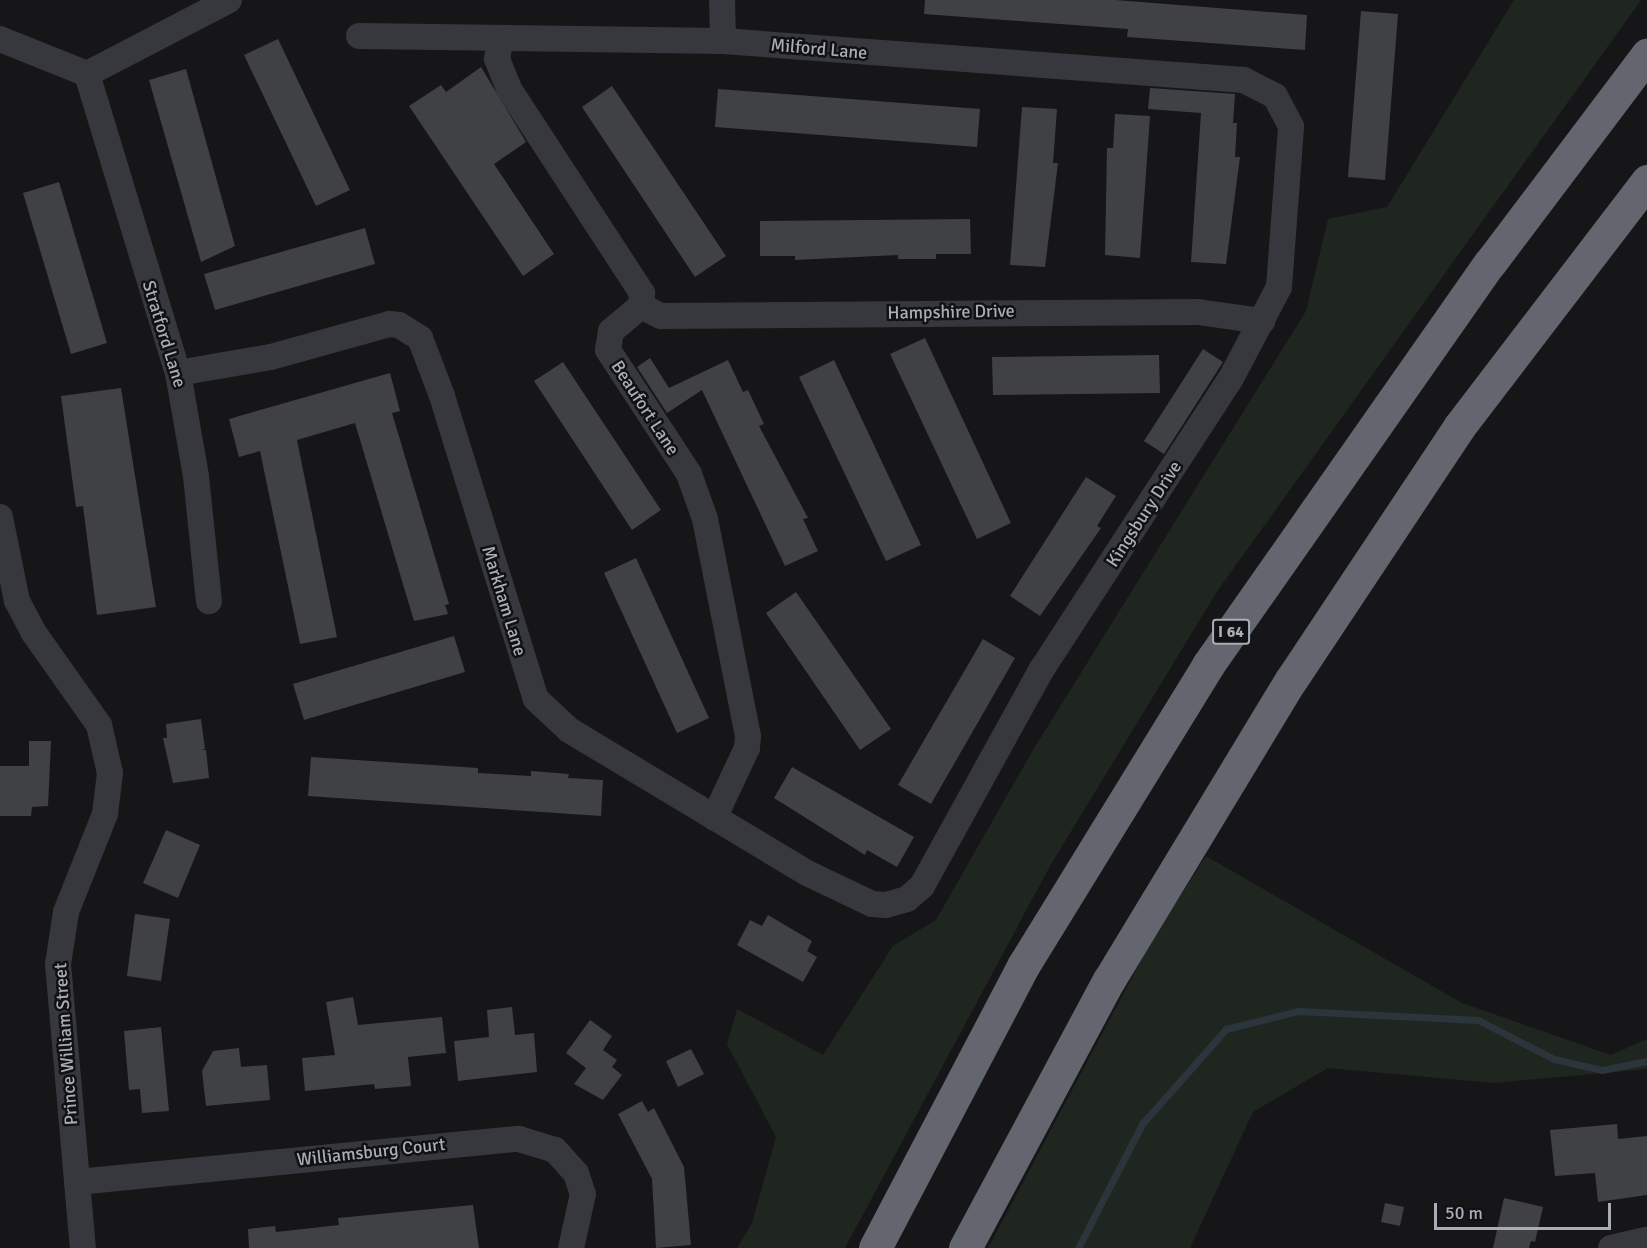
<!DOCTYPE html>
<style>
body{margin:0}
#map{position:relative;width:1647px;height:1248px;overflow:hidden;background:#161618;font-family:Signika,sans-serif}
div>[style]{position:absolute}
.green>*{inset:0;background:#1e261f}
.stream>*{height:7px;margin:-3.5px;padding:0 3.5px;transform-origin:3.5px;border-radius:3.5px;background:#2c353c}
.building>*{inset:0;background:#404145}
.minor>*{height:26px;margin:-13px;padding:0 13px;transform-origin:13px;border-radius:13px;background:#37383d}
.motorway>*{height:33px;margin:-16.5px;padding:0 16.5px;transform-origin:16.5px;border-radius:16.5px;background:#63666e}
span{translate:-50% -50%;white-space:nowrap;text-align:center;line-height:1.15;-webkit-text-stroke:5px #111113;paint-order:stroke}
.shield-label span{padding:2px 4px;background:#111113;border:2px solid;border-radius:4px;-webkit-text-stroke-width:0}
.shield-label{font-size:16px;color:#a8adb8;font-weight:700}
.street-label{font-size:18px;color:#a8adb8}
.scale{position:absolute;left:1434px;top:1203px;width:177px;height:27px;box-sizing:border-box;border:3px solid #a8adb8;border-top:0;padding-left:8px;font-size:18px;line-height:21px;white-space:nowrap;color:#a8adb8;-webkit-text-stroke:4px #111113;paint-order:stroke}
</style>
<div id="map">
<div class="green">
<div style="clip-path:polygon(1514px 0,1641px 0,1218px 590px,1050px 866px,845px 1248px,737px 1248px,752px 1223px,776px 1137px,727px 1044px,737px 1009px,823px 1055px,893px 946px,936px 920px,1033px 750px,1306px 311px,1328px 219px,1387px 207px)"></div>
<div style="clip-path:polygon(1206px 856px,1462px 1003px,1611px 1055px,1647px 1039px,1647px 1069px,1494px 1083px,1328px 1068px,1253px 1112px,1190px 1248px,988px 1248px,1152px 940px)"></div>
</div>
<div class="stream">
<div style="left:1078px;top:1248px;width:140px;rotate:-62.7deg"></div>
<div style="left:1142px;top:1124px;width:127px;rotate:-48.5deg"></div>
<div style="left:1226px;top:1029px;width:74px;rotate:-14deg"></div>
<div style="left:1298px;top:1011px;width:180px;rotate:2.9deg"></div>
<div style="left:1478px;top:1020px;width:85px;rotate:27.2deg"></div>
<div style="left:1554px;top:1059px;width:49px;rotate:12.9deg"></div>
<div style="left:1602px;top:1070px;width:46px;rotate:-11.3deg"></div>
</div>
<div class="building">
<div style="clip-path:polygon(925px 0,1115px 0,1307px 15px,1305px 50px,1127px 37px,1128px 29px,924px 14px)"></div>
<div style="clip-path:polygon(1361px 11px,1398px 14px,1385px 180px,1348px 177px)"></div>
<div style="clip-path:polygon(278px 39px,350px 190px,316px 206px,244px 55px)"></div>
<div style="clip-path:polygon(481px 67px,526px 142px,494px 164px,554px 254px,523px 276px,409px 106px,441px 85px,446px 92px)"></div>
<div style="clip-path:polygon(186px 69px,235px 246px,201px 262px,149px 80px)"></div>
<div style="clip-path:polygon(612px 86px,726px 256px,695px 277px,582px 107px)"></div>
<div style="clip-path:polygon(1150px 88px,1235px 94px,1233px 123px,1237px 123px,1235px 157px,1240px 157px,1226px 264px,1191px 262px,1201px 113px,1148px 109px)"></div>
<div style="clip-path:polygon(718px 89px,980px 109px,977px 147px,715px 127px)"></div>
<div style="clip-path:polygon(1022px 107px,1057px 109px,1053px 163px,1058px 163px,1045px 267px,1010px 265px)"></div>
<div style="clip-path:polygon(1115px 114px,1150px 116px,1140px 258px,1105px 255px,1107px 148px,1113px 148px)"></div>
<div style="clip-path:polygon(59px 182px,107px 343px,71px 354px,23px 193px)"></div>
<div style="clip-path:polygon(970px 219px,971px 254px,936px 254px,936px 259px,898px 259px,898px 255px,795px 260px,795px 256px,760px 256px,760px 221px)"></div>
<div style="clip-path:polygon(365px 228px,375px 264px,215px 310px,204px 274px)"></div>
<div style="clip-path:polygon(925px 338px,1011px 523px,977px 539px,890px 354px)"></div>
<div style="clip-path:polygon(1203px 349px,1223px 362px,1164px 454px,1144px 441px)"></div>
<div style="clip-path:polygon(1159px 355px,1160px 393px,993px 395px,992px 357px)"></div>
<div style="clip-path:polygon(650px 358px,669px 388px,728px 360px,743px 392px,748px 390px,764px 424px,759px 426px,808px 518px,803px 519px,818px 551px,785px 566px,702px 390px,667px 413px,637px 367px)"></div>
<div style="clip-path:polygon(834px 360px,921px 545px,886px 561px,799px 377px)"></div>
<div style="clip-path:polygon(563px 362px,661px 510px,632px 530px,534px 381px)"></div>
<div style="clip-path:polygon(390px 373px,400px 411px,392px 413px,449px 604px,445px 605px,448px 614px,414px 621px,355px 423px,297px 440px,337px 637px,300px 644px,260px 451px,239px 457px,229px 419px)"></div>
<div style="clip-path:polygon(121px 388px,156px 607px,97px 615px,83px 506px,76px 507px,61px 396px)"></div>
<div style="clip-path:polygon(1086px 477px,1116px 496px,1097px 526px,1101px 528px,1040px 616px,1010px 596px)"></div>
<div style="clip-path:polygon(636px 558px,709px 718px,677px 733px,604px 573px)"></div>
<div style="clip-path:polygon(796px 592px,891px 729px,860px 750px,766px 613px)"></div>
<div style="clip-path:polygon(454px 636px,465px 672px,304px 720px,293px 684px)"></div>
<div style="clip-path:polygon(983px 639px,1015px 658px,931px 804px,898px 785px)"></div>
<div style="clip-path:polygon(201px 719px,205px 749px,201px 750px,206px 750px,209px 778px,173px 783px,163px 738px,167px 738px,166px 724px)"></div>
<div style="clip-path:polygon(29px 741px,51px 741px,48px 806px,32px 807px,31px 816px,0 816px,0 766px,29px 766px)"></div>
<div style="clip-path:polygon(311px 757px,478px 768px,478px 773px,531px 776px,531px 771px,569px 774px,568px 778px,603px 780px,601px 816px,308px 796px)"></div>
<div style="clip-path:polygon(792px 767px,914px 837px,897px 867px,867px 850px,865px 855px,774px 798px)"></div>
<div style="clip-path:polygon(166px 830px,200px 845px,178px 898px,143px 883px)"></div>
<div style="clip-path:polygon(135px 914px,170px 919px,161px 981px,127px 976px)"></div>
<div style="clip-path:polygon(768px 915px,812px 941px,807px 951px,817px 957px,803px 982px,737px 945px,750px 920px,762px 926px)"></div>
<div style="clip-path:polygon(353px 997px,358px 1025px,442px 1017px,446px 1053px,408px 1057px,411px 1086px,375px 1089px,374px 1084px,305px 1091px,302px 1058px,335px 1055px,326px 1002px)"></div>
<div style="clip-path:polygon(512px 1007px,515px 1035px,534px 1033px,537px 1072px,458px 1081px,454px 1041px,489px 1037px,487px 1010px)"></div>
<div style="clip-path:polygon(590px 1020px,612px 1036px,603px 1050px,617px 1060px,612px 1067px,622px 1075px,603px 1100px,574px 1084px,586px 1068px,566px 1053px)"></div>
<div style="clip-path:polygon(161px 1027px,169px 1111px,142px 1113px,140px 1089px,129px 1090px,124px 1031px)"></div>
<div style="clip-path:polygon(239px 1048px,241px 1067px,267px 1065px,270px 1100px,206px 1106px,202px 1071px,213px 1051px)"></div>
<div style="clip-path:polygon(691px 1049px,704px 1074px,678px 1087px,666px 1061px)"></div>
<div style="clip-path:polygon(642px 1101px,648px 1112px,654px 1108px,684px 1167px,691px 1245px,656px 1248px,652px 1179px,618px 1114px)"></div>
<div style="clip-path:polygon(1617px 1124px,1618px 1139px,1647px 1136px,1647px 1195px,1598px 1202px,1595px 1173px,1555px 1176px,1550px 1130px)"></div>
<div style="clip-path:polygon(1504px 1198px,1543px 1207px,1535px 1242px,1531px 1241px,1529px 1248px,1493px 1248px)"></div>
<div style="clip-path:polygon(1385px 1203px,1404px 1207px,1400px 1226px,1381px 1222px)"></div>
<div style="clip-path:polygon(473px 1205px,479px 1248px,249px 1248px,248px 1229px,275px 1226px,276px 1232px,339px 1225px,338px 1218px)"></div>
</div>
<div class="minor">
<div style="left:722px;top:0;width:41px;rotate:88.6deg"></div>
<div style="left:501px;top:38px;width:21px;rotate:101deg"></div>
<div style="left:497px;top:59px;width:32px;rotate:68deg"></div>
<div style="left:509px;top:89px;width:244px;rotate:56.9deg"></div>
<div style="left:642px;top:293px;width:13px;rotate:94deg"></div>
<div style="left:641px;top:306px;width:39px;rotate:140deg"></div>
<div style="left:611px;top:331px;width:19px;rotate:99deg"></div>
<div style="left:608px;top:350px;width:148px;rotate:56.8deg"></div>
<div style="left:689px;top:474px;width:48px;rotate:70.4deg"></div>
<div style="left:705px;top:519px;width:221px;rotate:78.8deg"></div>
<div style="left:748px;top:736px;width:12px;rotate:95deg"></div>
<div style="left:747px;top:748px;width:77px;rotate:115.2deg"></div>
<div style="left:0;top:39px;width:94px;rotate:21.9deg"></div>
<div style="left:87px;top:74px;width:160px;rotate:-27.5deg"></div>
<div style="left:87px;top:74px;width:313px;rotate:73.1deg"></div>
<div style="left:178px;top:373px;width:105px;rotate:80.1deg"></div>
<div style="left:196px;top:476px;width:126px;rotate:84.1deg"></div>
<div style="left:641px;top:306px;width:22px;rotate:27deg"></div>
<div style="left:661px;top:316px;width:537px;rotate:-0.43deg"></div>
<div style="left:1198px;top:312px;width:65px;rotate:8deg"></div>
<div style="left:178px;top:373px;width:94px;rotate:-9.8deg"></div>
<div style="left:271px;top:357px;width:123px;rotate:-15.6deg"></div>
<div style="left:389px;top:324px;width:10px;rotate:6deg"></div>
<div style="left:399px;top:325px;width:25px;rotate:32deg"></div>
<div style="left:420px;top:338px;width:62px;rotate:69.2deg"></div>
<div style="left:442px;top:396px;width:317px;rotate:72.8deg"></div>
<div style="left:536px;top:699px;width:45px;rotate:43.2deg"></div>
<div style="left:569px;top:730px;width:278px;rotate:31deg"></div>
<div style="left:807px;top:873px;width:72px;rotate:25.5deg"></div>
<div style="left:872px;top:904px;width:14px;rotate:4deg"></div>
<div style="left:886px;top:905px;width:22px;rotate:-16deg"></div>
<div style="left:907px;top:899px;width:20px;rotate:-41deg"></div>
<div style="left:922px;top:886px;width:248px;rotate:-61.1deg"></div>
<div style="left:1042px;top:669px;width:345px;rotate:-57deg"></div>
<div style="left:1230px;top:380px;width:105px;rotate:-62.2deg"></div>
<div style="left:1279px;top:287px;width:161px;rotate:-85.7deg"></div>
<div style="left:1291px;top:126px;width:34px;rotate:-118deg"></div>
<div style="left:1275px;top:96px;width:35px;rotate:-153deg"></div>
<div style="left:1244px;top:80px;width:522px;rotate:-175.72deg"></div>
<div style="left:723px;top:41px;width:364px;rotate:-179.2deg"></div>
<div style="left:0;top:517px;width:86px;rotate:78.6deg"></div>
<div style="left:17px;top:601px;width:36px;rotate:62deg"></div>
<div style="left:34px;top:633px;width:113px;rotate:54.8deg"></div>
<div style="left:99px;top:725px;width:49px;rotate:77.1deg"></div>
<div style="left:110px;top:773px;width:41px;rotate:97deg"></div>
<div style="left:105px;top:814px;width:105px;rotate:111.7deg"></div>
<div style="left:66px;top:912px;width:53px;rotate:98.7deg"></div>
<div style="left:58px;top:964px;width:285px;rotate:85deg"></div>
<div style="left:77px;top:1182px;width:444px;rotate:-5.6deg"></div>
<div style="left:519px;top:1139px;width:38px;rotate:17deg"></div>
<div style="left:555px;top:1150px;width:31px;rotate:48deg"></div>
<div style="left:576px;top:1173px;width:22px;rotate:72deg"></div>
<div style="left:583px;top:1194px;width:55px;rotate:102.5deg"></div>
<div style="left:1611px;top:1248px;width:37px;rotate:-13deg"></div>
</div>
<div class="motorway">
<div style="left:875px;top:1248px;width:318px;rotate:-62.3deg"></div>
<div style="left:1023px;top:966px;width:353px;rotate:-58.4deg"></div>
<div style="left:1208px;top:665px;width:491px;rotate:-55deg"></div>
<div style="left:1490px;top:263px;width:261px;rotate:-53deg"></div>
<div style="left:965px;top:1248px;width:304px;rotate:-61.8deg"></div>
<div style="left:1109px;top:980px;width:351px;rotate:-58.8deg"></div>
<div style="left:1291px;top:680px;width:304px;rotate:-56.4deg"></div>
<div style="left:1459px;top:427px;width:310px;rotate:-52.6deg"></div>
</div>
<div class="shield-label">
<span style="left:1231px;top:632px">I 64</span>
</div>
<div class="street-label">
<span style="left:819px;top:49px;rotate:5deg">Milford Lane</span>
<span style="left:951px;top:312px;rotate:-1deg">Hampshire Drive</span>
<span style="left:164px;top:334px;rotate:73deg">Stratford Lane</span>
<span style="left:645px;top:408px;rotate:57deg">Beaufort Lane</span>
<span style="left:1144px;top:514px;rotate:-57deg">Kingsbury Drive</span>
<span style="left:504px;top:601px;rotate:73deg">Markham Lane</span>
<span style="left:66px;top:1044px;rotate:-94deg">Prince William Street</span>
<span style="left:371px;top:1152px;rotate:-6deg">Williamsburg Court</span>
</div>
<div class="scale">50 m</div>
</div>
